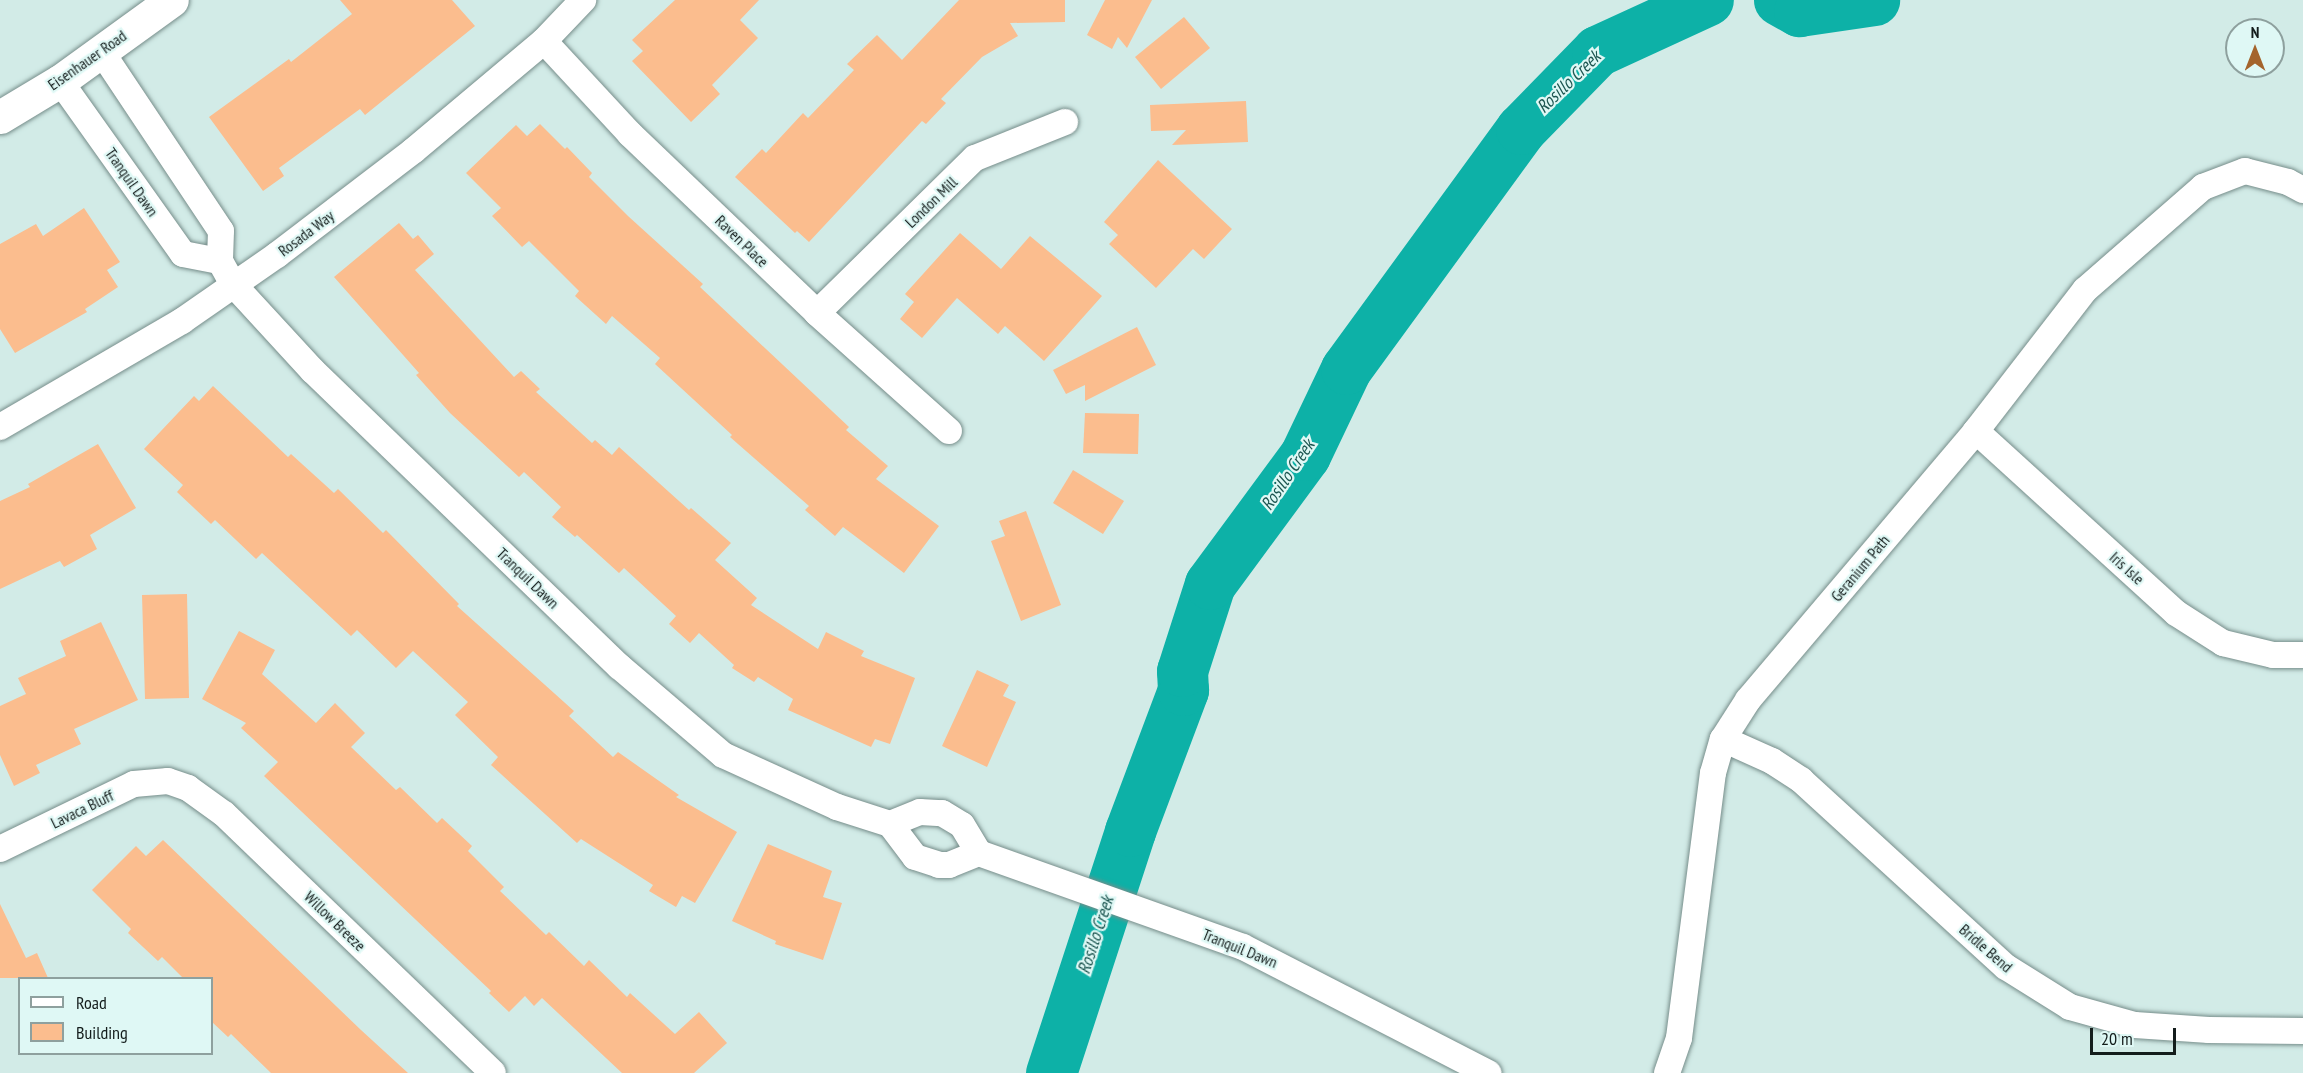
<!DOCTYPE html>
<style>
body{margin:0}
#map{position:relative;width:2303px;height:1073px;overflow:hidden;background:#d2ebe7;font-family:"PT Sans Narrow",sans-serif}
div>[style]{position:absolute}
.river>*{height:51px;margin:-25.5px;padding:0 25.5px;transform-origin:25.5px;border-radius:25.5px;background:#0db1a7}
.building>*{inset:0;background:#fbbd8e}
.roads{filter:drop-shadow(0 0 2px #768d8a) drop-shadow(0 0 2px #768d8a)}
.minor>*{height:26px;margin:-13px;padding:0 13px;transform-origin:13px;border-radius:13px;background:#fff}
.secondary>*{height:33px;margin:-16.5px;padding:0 16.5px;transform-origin:16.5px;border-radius:16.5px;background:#fff}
span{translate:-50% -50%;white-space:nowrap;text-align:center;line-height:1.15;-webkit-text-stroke:4.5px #dff8f5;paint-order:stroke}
.street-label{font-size:16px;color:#141d1c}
.water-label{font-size:18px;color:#1d5651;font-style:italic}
.legend{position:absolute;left:18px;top:977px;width:195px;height:78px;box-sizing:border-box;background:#dff8f5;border:2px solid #8ea09e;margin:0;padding:8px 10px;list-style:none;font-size:18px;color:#141d1c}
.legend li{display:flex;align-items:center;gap:12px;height:30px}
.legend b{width:30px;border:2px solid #8ea09e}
.north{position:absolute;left:2225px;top:18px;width:60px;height:60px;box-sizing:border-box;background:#dff8f5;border:2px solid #8ea09e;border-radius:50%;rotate:0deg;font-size:16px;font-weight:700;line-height:24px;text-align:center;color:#141d1c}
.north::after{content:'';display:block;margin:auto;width:21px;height:27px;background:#a4642c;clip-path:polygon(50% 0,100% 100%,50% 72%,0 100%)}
.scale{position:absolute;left:2090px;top:1028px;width:86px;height:27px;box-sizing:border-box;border:3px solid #141d1c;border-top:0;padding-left:8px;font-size:18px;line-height:21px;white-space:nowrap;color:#141d1c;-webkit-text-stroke:4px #dff8f5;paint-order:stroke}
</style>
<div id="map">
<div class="river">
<div style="left:1779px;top:0;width:23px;rotate:29deg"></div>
<div style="left:1799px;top:11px;width:76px;rotate:-8.3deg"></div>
<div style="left:1051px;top:1073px;width:255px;rotate:-71.9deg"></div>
<div style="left:1130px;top:831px;width:151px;rotate:-69.4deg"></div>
<div style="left:1183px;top:690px;width:19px;rotate:-93deg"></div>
<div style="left:1182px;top:671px;width:91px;rotate:-72.2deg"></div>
<div style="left:1210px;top:584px;width:160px;rotate:-53.6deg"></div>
<div style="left:1305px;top:455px;width:95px;rotate:-64.5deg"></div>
<div style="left:1346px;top:369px;width:297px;rotate:-53.9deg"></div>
<div style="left:1521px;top:129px;width:109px;rotate:-45.7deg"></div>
<div style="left:1597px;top:51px;width:122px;rotate:-24.7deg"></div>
</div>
<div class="building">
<div style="clip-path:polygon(340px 0,452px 0,475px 26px,365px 115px,360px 109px,279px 168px,284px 176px,263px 191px,209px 117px,289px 59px,291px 62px,352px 14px)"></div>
<div style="clip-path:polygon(675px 0,759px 0,740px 20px,758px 38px,712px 85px,720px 94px,691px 122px,632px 61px,643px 51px,632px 40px)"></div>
<div style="clip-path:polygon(959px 0,1065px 0,1065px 22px,1010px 23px,1018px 36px,982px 57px,941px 99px,946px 103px,926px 124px,922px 121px,809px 242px,797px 231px,795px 233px,735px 177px,762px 149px,766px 153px,803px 113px,808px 118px,854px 70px,847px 64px,877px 35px,902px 60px)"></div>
<div style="clip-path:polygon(1105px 0,1152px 0,1127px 48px,1118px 37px,1112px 49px,1087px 35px)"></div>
<div style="clip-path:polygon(1184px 17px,1210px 48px,1161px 89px,1135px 57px)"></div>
<div style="clip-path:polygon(1246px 101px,1248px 142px,1172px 145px,1186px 130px,1151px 131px,1150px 105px)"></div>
<div style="clip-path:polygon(540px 124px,565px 149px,567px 147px,592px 173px,589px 177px,628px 216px,703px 284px,700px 287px,849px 427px,846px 430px,888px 466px,876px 479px,939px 526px,904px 573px,843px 527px,835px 536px,805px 510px,809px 506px,730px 437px,732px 435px,655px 364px,660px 358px,612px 316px,606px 324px,575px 296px,579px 291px,529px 241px,522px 247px,492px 216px,501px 208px,466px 173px,516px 125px,527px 136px)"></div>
<div style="clip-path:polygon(1158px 160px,1232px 229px,1204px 259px,1193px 249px,1156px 288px,1109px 244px,1118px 235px,1104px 222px)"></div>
<div style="clip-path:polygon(84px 208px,120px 262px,107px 270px,118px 287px,85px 309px,87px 312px,15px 353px,0 329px,0 244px,36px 224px,43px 236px)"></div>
<div style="clip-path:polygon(399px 223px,413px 239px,418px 235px,434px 254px,415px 270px,514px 377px,521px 371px,540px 389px,536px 392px,592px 443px,595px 440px,612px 455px,619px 447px,689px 510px,691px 508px,731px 543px,715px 560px,757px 598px,751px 605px,818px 649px,826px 632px,864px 651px,861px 656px,915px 678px,890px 744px,875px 739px,871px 747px,788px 710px,793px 699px,758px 677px,754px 682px,732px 668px,734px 665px,699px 633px,690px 643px,669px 624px,676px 616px,624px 568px,619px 573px,577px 535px,575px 537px,552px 517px,561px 507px,524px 472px,519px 477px,450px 413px,416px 375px,419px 373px,334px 277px)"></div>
<div style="clip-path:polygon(960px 233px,1001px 269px,1030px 236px,1102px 296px,1044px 361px,1005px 326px,998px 334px,957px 298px,922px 338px,900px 319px,914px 302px,905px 294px)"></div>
<div style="clip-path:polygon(1137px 327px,1156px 365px,1085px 401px,1085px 385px,1066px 394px,1053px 370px)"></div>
<div style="clip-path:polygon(213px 386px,288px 457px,291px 454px,334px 493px,338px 489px,383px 533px,386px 530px,459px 604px,457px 606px,574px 711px,569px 716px,613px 757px,618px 752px,679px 795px,676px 797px,737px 832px,695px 903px,682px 896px,676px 907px,649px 891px,653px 885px,581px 839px,577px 843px,491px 765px,498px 757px,455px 715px,468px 702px,413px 651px,396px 668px,357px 630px,351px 636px,262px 553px,256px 559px,215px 520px,211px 524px,177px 492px,183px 485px,144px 449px,194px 396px,199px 401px)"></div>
<div style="clip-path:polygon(1085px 413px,1139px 414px,1138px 454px,1083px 453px)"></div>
<div style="clip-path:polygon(98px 444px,136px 508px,90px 535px,97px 549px,64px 567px,60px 561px,0 589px,0 501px,30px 487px,28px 484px)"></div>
<div style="clip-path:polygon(1073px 470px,1124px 501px,1103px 534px,1053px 503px)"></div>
<div style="clip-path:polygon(1026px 511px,1061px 605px,1021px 621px,991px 541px,1005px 536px,999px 521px)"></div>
<div style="clip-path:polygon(187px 594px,189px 698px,145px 699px,142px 595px)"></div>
<div style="clip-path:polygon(101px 622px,138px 700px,74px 729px,81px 744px,36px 765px,40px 773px,14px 786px,0 755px,0 706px,26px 694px,18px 678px,66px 656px,60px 641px)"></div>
<div style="clip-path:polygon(239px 631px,275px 650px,262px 674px,316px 723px,335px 703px,365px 733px,351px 747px,396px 790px,400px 787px,437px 823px,442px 818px,472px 846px,468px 851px,504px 887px,500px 891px,546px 935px,549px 932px,584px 966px,589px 960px,627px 997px,630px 993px,675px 1034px,699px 1012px,727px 1043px,694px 1073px,622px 1073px,542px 998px,534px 1006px,525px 996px,509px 1012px,489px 993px,491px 991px,264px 776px,278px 762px,241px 728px,246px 723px,202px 699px)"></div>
<div style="clip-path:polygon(977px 670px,1009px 685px,1003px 696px,1016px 702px,987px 767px,942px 746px)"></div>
<div style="clip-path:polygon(163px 840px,361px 1030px,408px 1073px,271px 1073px,231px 1034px,228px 1037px,212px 1022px,212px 978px,183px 978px,162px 957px,158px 961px,128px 933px,131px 929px,92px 890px,136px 846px,146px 856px)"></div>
<div style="clip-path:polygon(768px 844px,832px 871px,823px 897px,842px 903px,823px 960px,775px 944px,776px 941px,732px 921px)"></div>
<div style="clip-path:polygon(0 904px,26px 958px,37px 953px,48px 978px,0 978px)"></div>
</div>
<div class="roads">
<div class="minor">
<div style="left:544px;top:41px;width:127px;rotate:47.2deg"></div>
<div style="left:630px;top:134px;width:259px;rotate:43.7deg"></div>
<div style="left:817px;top:313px;width:177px;rotate:41.8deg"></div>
<div style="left:101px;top:51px;width:216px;rotate:56.3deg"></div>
<div style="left:221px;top:231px;width:30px;rotate:92deg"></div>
<div style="left:220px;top:261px;width:26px;rotate:61deg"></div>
<div style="left:233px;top:284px;width:118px;rotate:47.4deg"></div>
<div style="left:313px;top:371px;width:426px;rotate:44deg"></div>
<div style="left:620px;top:667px;width:135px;rotate:40.5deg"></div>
<div style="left:723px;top:755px;width:125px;rotate:24.5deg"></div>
<div style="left:837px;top:807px;width:56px;rotate:17.8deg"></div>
<div style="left:890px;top:824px;width:41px;rotate:52.9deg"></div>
<div style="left:915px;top:857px;width:25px;rotate:18deg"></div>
<div style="left:939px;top:865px;width:10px"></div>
<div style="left:949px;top:865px;width:32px;rotate:-22deg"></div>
<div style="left:60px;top:81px;width:212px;rotate:54.6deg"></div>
<div style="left:183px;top:254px;width:38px;rotate:11deg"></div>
<div style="left:817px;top:313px;width:221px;rotate:-44.5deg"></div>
<div style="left:975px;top:158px;width:97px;rotate:-21.8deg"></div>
<div style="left:0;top:427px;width:211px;rotate:-30.2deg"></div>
<div style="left:182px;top:321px;width:116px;rotate:-34.8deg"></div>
<div style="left:277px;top:255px;width:171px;rotate:-37.4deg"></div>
<div style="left:413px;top:151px;width:171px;rotate:-40deg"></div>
<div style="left:544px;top:41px;width:57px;rotate:-46.4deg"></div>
<div style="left:1976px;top:431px;width:270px;rotate:42.3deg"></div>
<div style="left:2176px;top:613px;width:56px;rotate:32.6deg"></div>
<div style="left:2223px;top:643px;width:51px;rotate:13.5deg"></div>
<div style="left:2273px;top:655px;width:30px"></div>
<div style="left:1723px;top:739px;width:54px;rotate:24.2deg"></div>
<div style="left:1772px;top:761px;width:35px;rotate:33deg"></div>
<div style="left:1801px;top:780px;width:277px;rotate:42.4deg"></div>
<div style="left:2006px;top:967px;width:75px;rotate:32deg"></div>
<div style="left:2070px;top:1007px;width:67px;rotate:15.5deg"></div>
<div style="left:2135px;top:1025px;width:74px;rotate:3.9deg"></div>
<div style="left:2209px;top:1030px;width:94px;rotate:0.6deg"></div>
<div style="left:890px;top:824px;width:32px;rotate:-22deg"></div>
<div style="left:920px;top:812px;width:22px;rotate:3deg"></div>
<div style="left:942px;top:813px;width:23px;rotate:31deg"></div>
<div style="left:962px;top:825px;width:33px;rotate:59deg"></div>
<div style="left:979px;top:853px;width:280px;rotate:19.6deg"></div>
<div style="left:1243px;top:947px;width:276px;rotate:27.2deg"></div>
<div style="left:0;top:849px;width:149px;rotate:-25.9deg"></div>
<div style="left:134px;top:784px;width:34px;rotate:-5deg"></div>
<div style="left:168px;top:781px;width:21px;rotate:19deg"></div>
<div style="left:188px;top:788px;width:44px;rotate:35.8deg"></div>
<div style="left:224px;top:814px;width:373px;rotate:43.9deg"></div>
<div style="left:1667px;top:1073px;width:37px;rotate:-71deg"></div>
<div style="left:1679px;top:1038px;width:267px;rotate:-82.7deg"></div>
<div style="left:1713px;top:773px;width:35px;rotate:-74deg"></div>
<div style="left:1723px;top:739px;width:46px;rotate:-57.3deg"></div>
<div style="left:1748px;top:700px;width:353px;rotate:-49.7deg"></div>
<div style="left:1976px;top:431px;width:178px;rotate:-52.3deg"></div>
<div style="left:2085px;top:290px;width:157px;rotate:-41.1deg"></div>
<div style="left:2203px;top:187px;width:45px;rotate:-20.9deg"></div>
<div style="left:2245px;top:171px;width:44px;rotate:14.3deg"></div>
<div style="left:2288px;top:182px;width:17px;rotate:28deg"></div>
</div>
<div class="secondary">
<div style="left:0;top:117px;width:70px;rotate:-31deg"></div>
<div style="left:60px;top:81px;width:138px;rotate:-35.9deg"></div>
</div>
</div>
<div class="street-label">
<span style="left:87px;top:60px;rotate:-35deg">Eisenhauer Road</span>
<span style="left:132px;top:182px;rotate:55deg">Tranquil Dawn</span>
<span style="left:931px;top:202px;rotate:-44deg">London Mill</span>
<span style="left:306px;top:233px;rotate:-37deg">Rosada Way</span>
<span style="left:742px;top:241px;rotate:44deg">Raven Place</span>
<span style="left:1860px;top:568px;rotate:-50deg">Geranium Path</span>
<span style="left:2127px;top:568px;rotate:42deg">Iris Isle</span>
<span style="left:528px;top:578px;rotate:44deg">Tranquil Dawn</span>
<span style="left:82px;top:809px;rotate:-26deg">Lavaca Bluff</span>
<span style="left:335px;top:921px;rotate:44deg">Willow Breeze</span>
<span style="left:1240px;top:948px;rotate:22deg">Tranquil Dawn</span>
<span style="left:1986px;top:948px;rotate:41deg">Bridle Bend</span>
</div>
<div class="water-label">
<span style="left:1569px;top:82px;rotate:-44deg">Rosillo Creek</span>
<span style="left:1288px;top:475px;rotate:-56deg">Rosillo Creek</span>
<span style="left:1096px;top:935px;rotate:-72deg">Rosillo Creek</span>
</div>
<ul class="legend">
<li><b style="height:8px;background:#fff"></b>Road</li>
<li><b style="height:16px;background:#fbbd8e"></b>Building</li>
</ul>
<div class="north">N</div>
<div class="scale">20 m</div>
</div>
